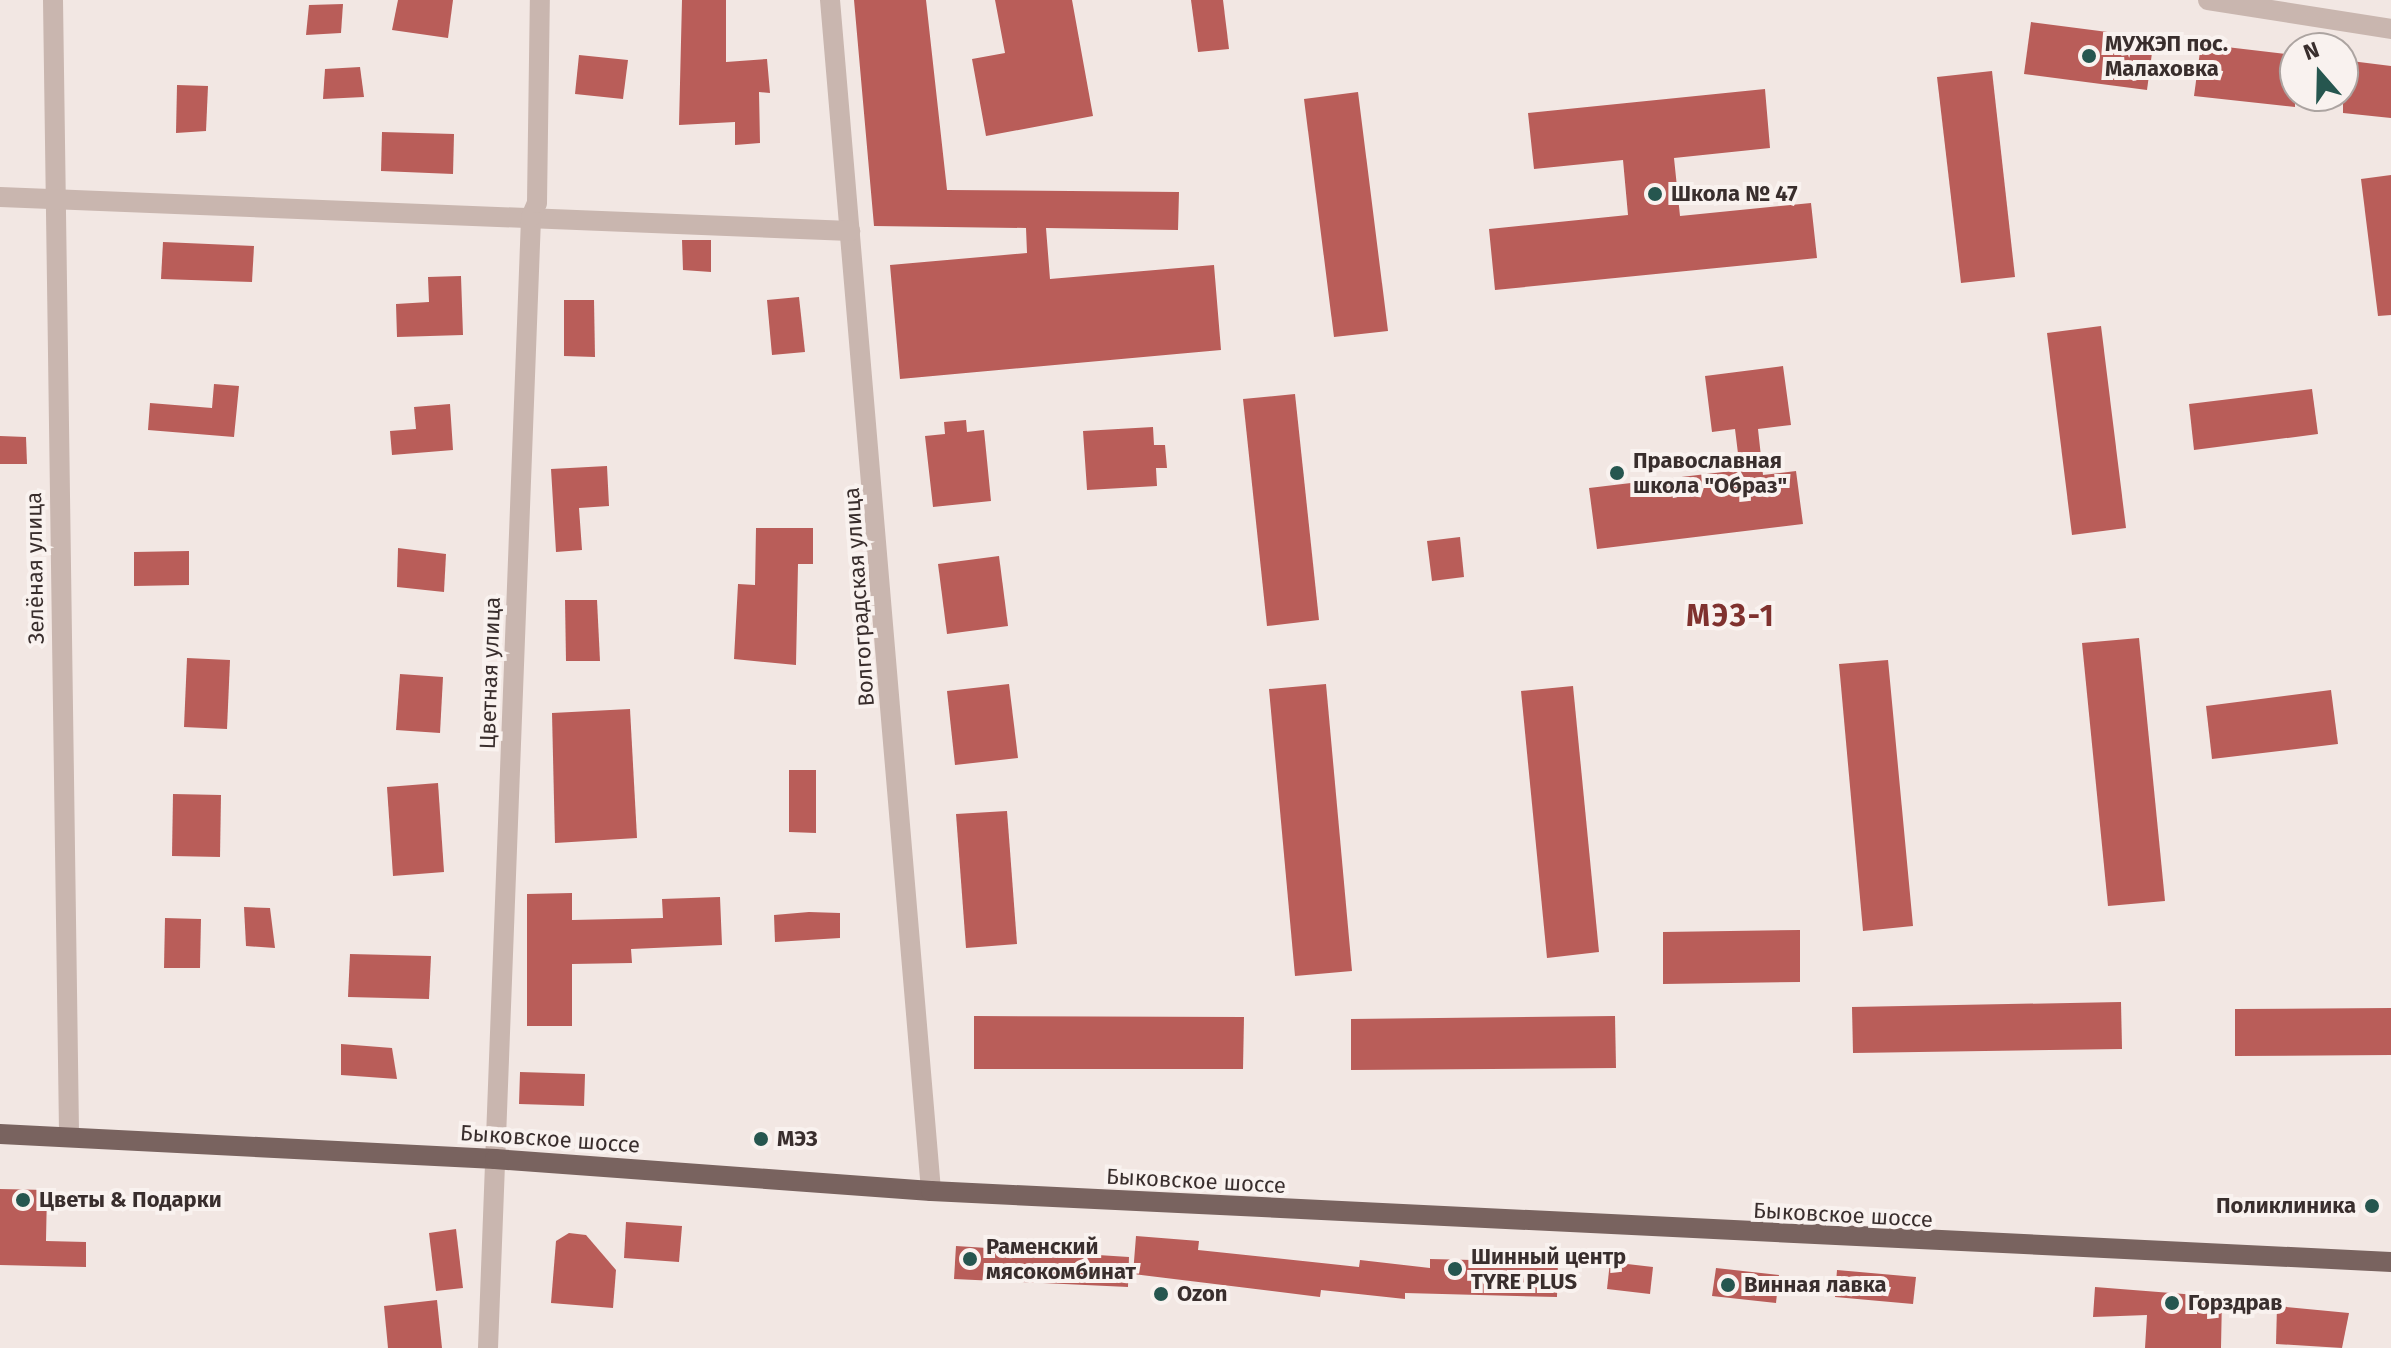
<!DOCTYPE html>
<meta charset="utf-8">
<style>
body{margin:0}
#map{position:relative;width:2391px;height:1348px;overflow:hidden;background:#f2e7e3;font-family:"Fira Sans",sans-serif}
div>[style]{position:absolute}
.building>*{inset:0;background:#b95d59}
.minor>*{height:20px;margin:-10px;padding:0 10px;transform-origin:10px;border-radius:10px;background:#c9b6af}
.major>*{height:20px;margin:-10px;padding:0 10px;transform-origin:10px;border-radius:10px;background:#79635f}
.dots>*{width:22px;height:22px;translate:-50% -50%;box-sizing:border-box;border:4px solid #f9f2ef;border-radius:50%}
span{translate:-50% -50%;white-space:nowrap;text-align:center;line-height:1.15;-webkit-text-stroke:8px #f9f2ef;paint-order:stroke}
.poi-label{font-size:22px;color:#392e2d;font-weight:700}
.left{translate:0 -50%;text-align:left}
.right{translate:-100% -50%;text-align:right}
.street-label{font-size:22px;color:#392e2d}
.district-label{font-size:30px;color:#7f312e;font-weight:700;letter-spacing:2px}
.north{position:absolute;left:2279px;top:32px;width:80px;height:80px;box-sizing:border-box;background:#f9f2ef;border:2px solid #aca4a1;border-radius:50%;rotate:340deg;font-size:22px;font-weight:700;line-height:32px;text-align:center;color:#392e2d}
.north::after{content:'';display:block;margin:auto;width:28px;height:36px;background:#26564f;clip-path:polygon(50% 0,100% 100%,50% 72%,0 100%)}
</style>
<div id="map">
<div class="building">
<div style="clip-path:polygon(398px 0,453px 0,448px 38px,392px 30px)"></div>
<div style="clip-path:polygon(682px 0,726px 0,726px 62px,767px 59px,770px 93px,759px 92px,760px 143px,735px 145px,735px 122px,679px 125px)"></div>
<div style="clip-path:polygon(854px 0,926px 0,947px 190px,1179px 192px,1178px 230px,1046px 228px,1050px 279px,1214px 265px,1221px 350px,900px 379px,890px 265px,1027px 253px,1026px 228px,874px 226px)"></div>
<div style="clip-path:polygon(995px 0,1072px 0,1093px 116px,986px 136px,972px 59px,1005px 53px)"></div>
<div style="clip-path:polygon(1191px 0,1223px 0,1229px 49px,1198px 52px)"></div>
<div style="clip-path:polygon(343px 4px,341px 33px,306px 35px,309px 5px)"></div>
<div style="clip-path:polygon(2031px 22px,2154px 38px,2147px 90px,2024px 74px)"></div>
<div style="clip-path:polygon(2201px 44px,2295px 55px,2295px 107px,2194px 96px)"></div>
<div style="clip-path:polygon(579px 55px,628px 60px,623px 99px,575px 94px)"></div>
<div style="clip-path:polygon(2343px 60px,2391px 66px,2391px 118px,2343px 113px)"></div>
<div style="clip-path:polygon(360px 67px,364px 97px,323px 99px,325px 69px)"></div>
<div style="clip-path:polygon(1992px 71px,2015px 277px,1961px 283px,1937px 77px)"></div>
<div style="clip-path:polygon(177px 85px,208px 86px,206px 131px,176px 133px)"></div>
<div style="clip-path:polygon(1765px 89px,1770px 148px,1674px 158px,1680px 216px,1811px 203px,1817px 258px,1495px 290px,1489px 229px,1628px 215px,1623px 160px,1534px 169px,1528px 113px)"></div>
<div style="clip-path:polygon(1358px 92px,1388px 331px,1334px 337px,1304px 99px)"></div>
<div style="clip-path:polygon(382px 132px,454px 134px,453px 174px,381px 171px)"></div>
<div style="clip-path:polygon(2391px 175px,2391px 315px,2378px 316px,2361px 179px)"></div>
<div style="clip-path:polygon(682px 240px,711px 240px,711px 272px,683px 270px)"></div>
<div style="clip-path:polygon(163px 242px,254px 246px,252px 282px,161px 279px)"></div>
<div style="clip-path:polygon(461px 276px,463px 335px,397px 337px,396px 304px,429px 302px,428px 277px)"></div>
<div style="clip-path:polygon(799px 297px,805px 352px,772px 355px,767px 300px)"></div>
<div style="clip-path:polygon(564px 300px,594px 300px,595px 357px,564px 356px)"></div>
<div style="clip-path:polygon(2101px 326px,2126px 528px,2072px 535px,2047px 333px)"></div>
<div style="clip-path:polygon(1783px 366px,1791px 425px,1758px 429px,1763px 475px,1796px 471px,1803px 524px,1597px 549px,1589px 488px,1740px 470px,1735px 429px,1712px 432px,1705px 376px)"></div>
<div style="clip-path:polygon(214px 384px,239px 386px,234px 437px,148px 430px,150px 403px,212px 408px)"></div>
<div style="clip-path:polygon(2312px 389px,2318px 434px,2194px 450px,2189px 404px)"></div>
<div style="clip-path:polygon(1295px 394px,1319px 620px,1267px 626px,1243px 399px)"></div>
<div style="clip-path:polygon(450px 404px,453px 450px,392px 455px,390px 431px,416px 429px,414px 407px)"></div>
<div style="clip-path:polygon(966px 420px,967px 432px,984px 430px,991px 501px,933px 507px,925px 436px,945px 434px,944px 422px)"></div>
<div style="clip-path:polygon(1153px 427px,1154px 445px,1165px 445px,1167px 468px,1156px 468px,1157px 486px,1087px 490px,1083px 431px)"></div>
<div style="clip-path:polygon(0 436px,26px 437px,27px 464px,0 464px)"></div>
<div style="clip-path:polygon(607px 466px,609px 506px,579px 508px,582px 550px,556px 552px,551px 469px)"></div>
<div style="clip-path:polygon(756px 528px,813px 528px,813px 564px,798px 564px,796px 665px,734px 659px,738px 584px,755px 585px)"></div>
<div style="clip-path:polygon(1460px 537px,1464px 577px,1432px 581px,1427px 541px)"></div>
<div style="clip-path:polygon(398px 548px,446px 554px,444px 592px,397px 587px)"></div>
<div style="clip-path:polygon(189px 551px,189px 585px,134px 586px,134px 552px)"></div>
<div style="clip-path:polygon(999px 556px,1008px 626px,947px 634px,938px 564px)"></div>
<div style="clip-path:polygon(565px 600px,597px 600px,600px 661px,566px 661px)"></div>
<div style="clip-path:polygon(2139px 638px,2165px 901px,2108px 906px,2082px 643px)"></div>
<div style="clip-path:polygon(187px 658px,230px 660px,227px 729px,184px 727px)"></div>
<div style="clip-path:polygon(1888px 660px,1913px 926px,1863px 931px,1839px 664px)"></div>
<div style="clip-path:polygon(400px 674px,443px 677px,440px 733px,396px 730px)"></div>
<div style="clip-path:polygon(1009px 684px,1018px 758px,955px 765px,947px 691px)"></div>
<div style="clip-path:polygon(1326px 684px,1352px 971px,1295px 976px,1269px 689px)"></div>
<div style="clip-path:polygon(1573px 686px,1599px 952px,1547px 958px,1521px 691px)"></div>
<div style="clip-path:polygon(2331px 690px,2338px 744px,2212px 759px,2206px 706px)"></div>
<div style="clip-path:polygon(630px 709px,637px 838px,555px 843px,552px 713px)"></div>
<div style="clip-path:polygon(789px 770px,816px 770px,816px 833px,789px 832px)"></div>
<div style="clip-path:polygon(438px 783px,444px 872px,393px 876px,387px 787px)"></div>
<div style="clip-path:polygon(173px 794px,221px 795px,220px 857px,172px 856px)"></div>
<div style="clip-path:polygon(1007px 811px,1017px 944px,966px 948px,956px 814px)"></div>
<div style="clip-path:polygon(572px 893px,572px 920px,663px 918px,662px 899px,720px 897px,722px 945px,631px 949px,632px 963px,572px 964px,572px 1026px,527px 1026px,527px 894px)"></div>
<div style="clip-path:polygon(244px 907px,270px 908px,275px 948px,246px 946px)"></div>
<div style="clip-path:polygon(809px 912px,840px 913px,840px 938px,775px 942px,774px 915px)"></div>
<div style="clip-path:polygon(165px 918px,201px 919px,200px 968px,164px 968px)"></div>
<div style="clip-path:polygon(1800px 930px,1800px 982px,1663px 984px,1663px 932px)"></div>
<div style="clip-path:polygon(350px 954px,431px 956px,429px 999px,348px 997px)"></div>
<div style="clip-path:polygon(2121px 1002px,2122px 1049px,1853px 1053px,1852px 1007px)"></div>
<div style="clip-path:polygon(2391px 1008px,2391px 1055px,2235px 1056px,2235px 1009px)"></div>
<div style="clip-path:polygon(974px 1016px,1244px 1017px,1243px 1069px,974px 1069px)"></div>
<div style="clip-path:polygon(1615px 1016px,1616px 1068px,1351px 1070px,1351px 1019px)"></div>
<div style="clip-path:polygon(341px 1044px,392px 1048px,397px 1079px,341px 1075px)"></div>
<div style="clip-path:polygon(520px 1072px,585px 1074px,584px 1106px,519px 1104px)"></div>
<div style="clip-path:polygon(0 1189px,47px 1190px,46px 1241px,86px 1242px,86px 1267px,0 1265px)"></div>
<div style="clip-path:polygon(626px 1222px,682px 1226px,679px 1262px,624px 1258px)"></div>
<div style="clip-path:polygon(456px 1229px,463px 1288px,436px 1291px,429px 1233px)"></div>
<div style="clip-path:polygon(569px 1233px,586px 1235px,616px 1270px,613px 1308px,551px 1303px,556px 1241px)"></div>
<div style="clip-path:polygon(1136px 1236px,1199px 1241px,1198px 1250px,1359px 1267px,1360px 1260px,1430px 1268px,1430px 1259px,1558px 1262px,1557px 1297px,1405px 1293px,1405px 1299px,1321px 1290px,1320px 1297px,1133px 1274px)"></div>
<div style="clip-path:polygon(956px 1246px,1129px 1257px,1128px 1287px,954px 1279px)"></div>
<div style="clip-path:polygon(1610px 1262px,1653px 1267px,1650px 1294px,1607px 1289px)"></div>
<div style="clip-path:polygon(1716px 1268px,1779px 1275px,1776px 1303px,1712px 1296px)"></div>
<div style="clip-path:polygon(1837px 1270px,1916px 1277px,1913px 1304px,1835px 1297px)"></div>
<div style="clip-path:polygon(2095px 1287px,2222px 1297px,2221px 1348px,2145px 1348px,2147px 1315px,2093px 1317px)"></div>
<div style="clip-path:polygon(437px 1300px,442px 1348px,388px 1348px,384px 1306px)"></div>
<div style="clip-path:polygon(2277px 1306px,2349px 1313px,2342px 1348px,2276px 1344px)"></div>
</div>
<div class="minor">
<div style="left:53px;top:0;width:1136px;rotate:89.19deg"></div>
<div style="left:830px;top:0;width:1195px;rotate:85.15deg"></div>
<div style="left:2208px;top:0;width:185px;rotate:9deg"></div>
<div style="left:0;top:197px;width:851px;rotate:2.29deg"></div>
<div style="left:488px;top:1348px;width:1132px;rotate:-87.82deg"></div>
<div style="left:531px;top:217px;width:15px;rotate:-67deg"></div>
<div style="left:537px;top:203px;width:203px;rotate:-89.2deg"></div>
</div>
<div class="major">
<div style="left:0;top:1134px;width:496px;rotate:2.9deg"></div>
<div style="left:495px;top:1159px;width:437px;rotate:4.2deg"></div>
<div style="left:931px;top:1191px;width:1462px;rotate:2.78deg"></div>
</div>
<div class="dots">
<div style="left:2089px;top:56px;background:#26564f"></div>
<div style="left:1655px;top:194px;background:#26564f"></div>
<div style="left:1617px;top:473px;background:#26564f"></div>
<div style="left:761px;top:1139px;background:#26564f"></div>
<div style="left:23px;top:1200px;background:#26564f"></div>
<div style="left:2372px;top:1206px;background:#26564f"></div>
<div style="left:970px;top:1259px;background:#26564f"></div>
<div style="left:1455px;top:1269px;background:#26564f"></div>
<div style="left:1728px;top:1285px;background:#26564f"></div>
<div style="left:1161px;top:1294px;background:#26564f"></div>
<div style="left:2172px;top:1303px;background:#26564f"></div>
</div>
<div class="poi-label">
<span class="left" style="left:2105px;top:56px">МУЖЭП пос.<br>Малаховка</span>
<span class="left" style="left:1671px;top:194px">Школа № 47</span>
<span class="left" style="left:1633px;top:473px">Православная<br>школа "Образ"</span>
<span class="left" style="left:777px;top:1139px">МЭЗ</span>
<span class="left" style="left:39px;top:1200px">Цветы &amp; Подарки</span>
<span class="right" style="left:2356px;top:1206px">Поликлиника</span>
<span class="left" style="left:986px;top:1259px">Раменский<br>мясокомбинат</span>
<span class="left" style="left:1471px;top:1269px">Шинный центр<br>TYRE PLUS</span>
<span class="left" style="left:1744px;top:1285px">Винная лавка</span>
<span class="left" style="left:1177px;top:1294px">Ozon</span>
<span class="left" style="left:2188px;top:1303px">Горздрав</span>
</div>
<div class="street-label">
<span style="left:35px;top:568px;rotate:-91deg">Зелёная улица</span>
<span style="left:859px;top:597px;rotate:-94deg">Волгоградская улица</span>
<span style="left:490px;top:673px;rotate:-88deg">Цветная улица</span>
<span style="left:550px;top:1139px;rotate:4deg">Быковское шоссе</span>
<span style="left:1196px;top:1181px;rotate:3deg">Быковское шоссе</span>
<span style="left:1843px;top:1215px;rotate:3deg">Быковское шоссе</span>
</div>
<div class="district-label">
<span style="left:1731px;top:616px">МЭЗ-1</span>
</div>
<div class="north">N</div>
</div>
